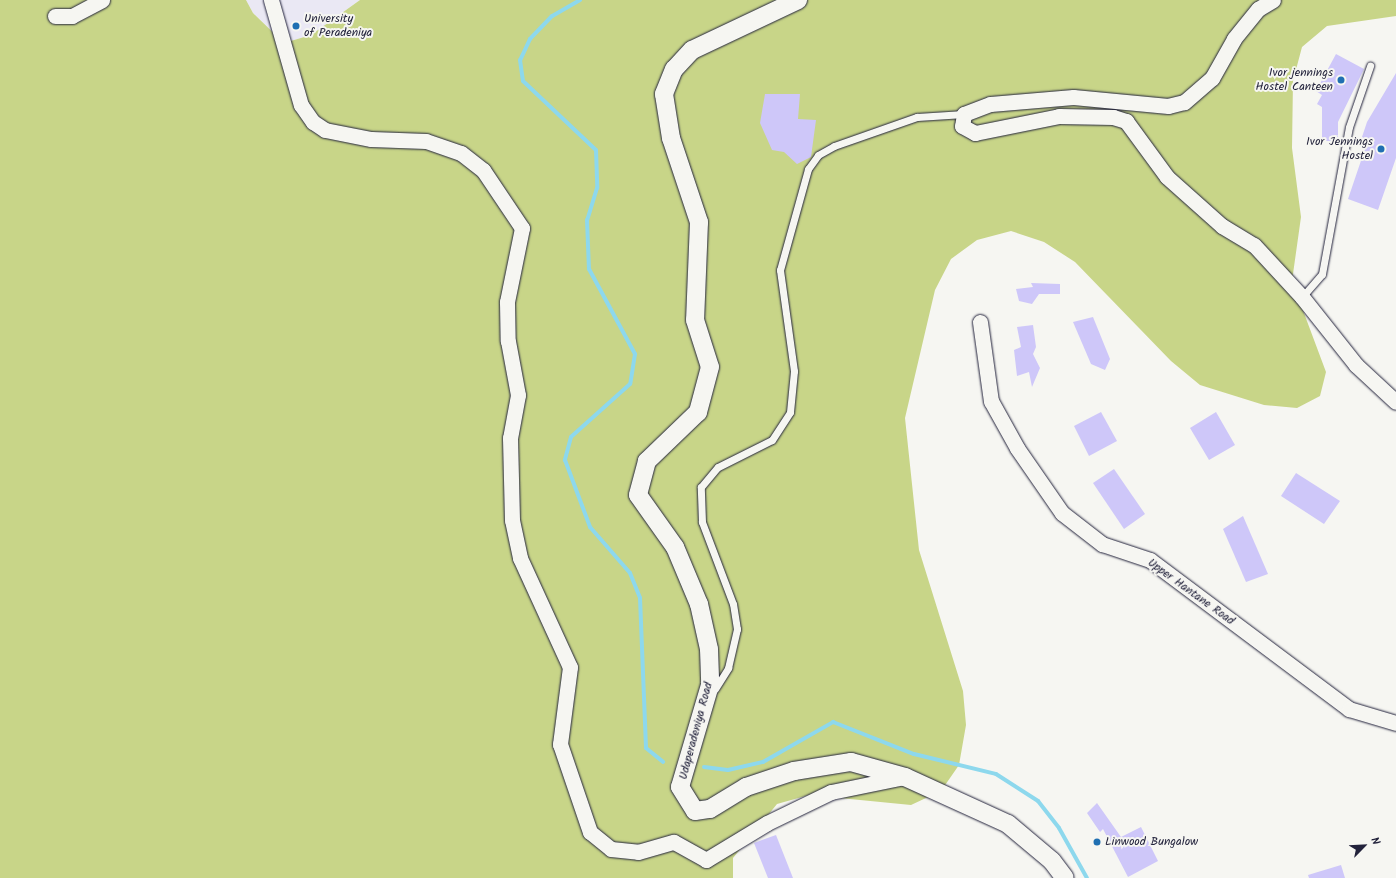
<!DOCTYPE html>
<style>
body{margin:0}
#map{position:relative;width:1396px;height:878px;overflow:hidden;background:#f6f6f2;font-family:Kalam,sans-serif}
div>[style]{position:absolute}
.built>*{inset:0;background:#eae8f4}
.green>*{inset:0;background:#c8d588}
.stream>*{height:4px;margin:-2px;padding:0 2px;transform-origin:2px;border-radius:2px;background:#8dd8ed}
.building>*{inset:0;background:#cec7f9}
.roads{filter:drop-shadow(0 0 1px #22223b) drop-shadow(0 0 1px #22223b)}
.service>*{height:7px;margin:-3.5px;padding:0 3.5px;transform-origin:3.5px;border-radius:3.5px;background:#f6f6f2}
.minor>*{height:15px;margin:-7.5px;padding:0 7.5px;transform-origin:7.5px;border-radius:7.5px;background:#f6f6f2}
.tertiary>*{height:18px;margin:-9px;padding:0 9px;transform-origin:9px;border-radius:9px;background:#f6f6f2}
.dots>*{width:11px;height:11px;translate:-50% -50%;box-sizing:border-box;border:2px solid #f6f6f2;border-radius:50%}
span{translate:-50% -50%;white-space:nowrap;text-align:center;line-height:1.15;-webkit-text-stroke:4px #f6f6f2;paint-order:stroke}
.poi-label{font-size:12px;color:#22223b}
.left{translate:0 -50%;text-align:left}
.right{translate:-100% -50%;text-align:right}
.street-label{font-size:12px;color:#22223b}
.north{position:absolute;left:1344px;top:826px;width:40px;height:40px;-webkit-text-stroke:3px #f6f6f2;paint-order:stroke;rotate:66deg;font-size:11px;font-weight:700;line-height:16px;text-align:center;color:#22223b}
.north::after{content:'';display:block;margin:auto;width:14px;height:18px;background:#22223b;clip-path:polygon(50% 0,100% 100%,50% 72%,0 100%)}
</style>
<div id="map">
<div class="built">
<div style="clip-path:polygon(246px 0,360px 0,311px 35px,284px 43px,253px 13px)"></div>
</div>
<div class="green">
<div style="clip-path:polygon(0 0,246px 0,253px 13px,284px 43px,311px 35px,360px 0,1396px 0,1396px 16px,1327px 26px,1302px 47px,1293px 81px,1292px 148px,1301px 217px,1292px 281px,1326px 372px,1320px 396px,1297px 408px,1264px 405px,1200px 385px,1171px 361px,1075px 262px,1044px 242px,1011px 231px,977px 240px,951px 259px,935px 290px,905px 418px,919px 550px,963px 691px,966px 725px,959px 765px,941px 791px,911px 805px,809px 795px,777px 804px,733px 858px,733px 878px,0 878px)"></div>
</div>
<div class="stream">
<div style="left:580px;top:0;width:32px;rotate:150deg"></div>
<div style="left:552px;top:16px;width:32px;rotate:134deg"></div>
<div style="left:530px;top:39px;width:23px;rotate:115deg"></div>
<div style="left:520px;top:60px;width:21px;rotate:82deg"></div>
<div style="left:523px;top:81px;width:100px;rotate:43.4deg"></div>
<div style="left:596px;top:150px;width:38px;rotate:88deg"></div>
<div style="left:597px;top:188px;width:34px;rotate:107deg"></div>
<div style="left:587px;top:220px;width:49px;rotate:87.7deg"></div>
<div style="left:589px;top:269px;width:97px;rotate:61.6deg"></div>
<div style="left:635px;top:354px;width:30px;rotate:99deg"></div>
<div style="left:630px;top:384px;width:79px;rotate:138.1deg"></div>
<div style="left:571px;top:437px;width:24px;rotate:105deg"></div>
<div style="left:565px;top:460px;width:72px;rotate:69.5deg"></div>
<div style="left:590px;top:527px;width:61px;rotate:49deg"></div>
<div style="left:630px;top:573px;width:27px;rotate:68deg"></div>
<div style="left:640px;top:598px;width:150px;rotate:87.7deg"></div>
<div style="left:646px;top:748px;width:22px;rotate:39deg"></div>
<div style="left:704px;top:767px;width:24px;rotate:7deg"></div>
<div style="left:728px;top:770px;width:36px;rotate:-13deg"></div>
<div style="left:763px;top:762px;width:81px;rotate:-29.7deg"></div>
<div style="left:833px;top:722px;width:87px;rotate:21.6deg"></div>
<div style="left:914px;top:754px;width:84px;rotate:13.7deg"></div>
<div style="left:996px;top:774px;width:50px;rotate:32.7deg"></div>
<div style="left:1038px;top:801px;width:34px;rotate:52deg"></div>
<div style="left:1059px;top:828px;width:57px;rotate:60.8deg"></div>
</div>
<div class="building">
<div style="clip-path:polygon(1336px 54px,1364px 69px,1338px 122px,1338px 141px,1322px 141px,1322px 107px,1317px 104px,1322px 95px,1316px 91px)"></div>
<div style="clip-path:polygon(1396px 73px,1396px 158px,1378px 210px,1348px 199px,1368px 140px,1362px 137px,1367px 122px)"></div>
<div style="clip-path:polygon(765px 94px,800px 94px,798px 119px,816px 120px,811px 157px,797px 164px,784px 152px,772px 150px,760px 123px)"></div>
<div style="clip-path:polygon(1031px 283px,1060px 284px,1060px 294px,1039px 294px,1032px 304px,1019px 301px,1016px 289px,1033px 287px)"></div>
<div style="clip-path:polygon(1093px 317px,1110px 359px,1105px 370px,1091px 364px,1073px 322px)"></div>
<div style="clip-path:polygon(1033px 325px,1036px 347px,1033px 354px,1040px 368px,1032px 387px,1029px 372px,1017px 376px,1014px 350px,1021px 347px,1017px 327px)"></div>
<div style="clip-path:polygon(1101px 412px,1117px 441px,1089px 456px,1074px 426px)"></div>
<div style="clip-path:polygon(1216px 412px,1235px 445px,1209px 460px,1190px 428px)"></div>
<div style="clip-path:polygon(1114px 469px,1145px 514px,1124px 529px,1093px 483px)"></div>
<div style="clip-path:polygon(1296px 473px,1340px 501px,1324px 524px,1281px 496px)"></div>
<div style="clip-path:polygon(1243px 516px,1268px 574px,1246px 582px,1223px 529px)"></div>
<div style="clip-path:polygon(1097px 803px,1121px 837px,1141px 827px,1158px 861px,1128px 877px,1103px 829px,1100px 832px,1087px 813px)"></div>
<div style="clip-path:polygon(776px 835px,793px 878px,768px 878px,754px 843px)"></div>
<div style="clip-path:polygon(1341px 865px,1345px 878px,1309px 878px,1308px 875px)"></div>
</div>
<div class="roads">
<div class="service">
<div style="left:1302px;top:297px;width:30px;rotate:-49deg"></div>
<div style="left:1322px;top:274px;width:149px;rotate:-79.6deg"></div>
<div style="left:1349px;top:127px;width:65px;rotate:-71deg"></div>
<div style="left:715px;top:689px;width:25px;rotate:-58deg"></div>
<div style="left:728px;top:668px;width:40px;rotate:-77deg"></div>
<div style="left:737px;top:629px;width:25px;rotate:-99deg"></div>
<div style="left:733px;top:604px;width:88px;rotate:-110.7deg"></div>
<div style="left:702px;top:522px;width:35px;rotate:-92deg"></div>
<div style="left:701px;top:487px;width:26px;rotate:-50deg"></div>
<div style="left:718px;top:467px;width:60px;rotate:-26.6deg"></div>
<div style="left:772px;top:440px;width:33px;rotate:-57deg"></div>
<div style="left:790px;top:412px;width:41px;rotate:-84.4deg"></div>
<div style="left:794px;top:371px;width:102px;rotate:-97.9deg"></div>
<div style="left:780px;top:270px;width:105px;rotate:-74.5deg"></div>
<div style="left:808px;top:169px;width:17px;rotate:-54deg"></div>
<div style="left:818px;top:155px;width:18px;rotate:-29deg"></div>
<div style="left:834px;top:146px;width:88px;rotate:-19.3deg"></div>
<div style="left:917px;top:117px;width:47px;rotate:-3.7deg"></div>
</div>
<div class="minor">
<div style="left:271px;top:0;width:109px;rotate:74.1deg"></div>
<div style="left:301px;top:105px;width:21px;rotate:55deg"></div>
<div style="left:313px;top:122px;width:14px;rotate:34deg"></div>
<div style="left:325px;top:130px;width:47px;rotate:11.1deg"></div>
<div style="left:371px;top:139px;width:55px;rotate:2.1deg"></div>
<div style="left:426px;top:141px;width:37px;rotate:19deg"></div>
<div style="left:461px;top:153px;width:28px;rotate:38deg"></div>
<div style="left:483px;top:170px;width:70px;rotate:56.1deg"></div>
<div style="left:522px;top:228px;width:76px;rotate:101.5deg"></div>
<div style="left:507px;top:302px;width:39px;rotate:89deg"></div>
<div style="left:508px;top:341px;width:55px;rotate:79.5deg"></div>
<div style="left:518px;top:395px;width:44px;rotate:100.5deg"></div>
<div style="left:510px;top:438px;width:82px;rotate:88.6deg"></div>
<div style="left:512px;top:520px;width:39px;rotate:78deg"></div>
<div style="left:520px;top:558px;width:120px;rotate:65.4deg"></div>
<div style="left:570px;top:667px;width:78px;rotate:97.4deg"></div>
<div style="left:560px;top:744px;width:93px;rotate:71.2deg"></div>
<div style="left:590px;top:832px;width:27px;rotate:39deg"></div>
<div style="left:611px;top:849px;width:27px;rotate:6deg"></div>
<div style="left:638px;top:852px;width:37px;rotate:-16deg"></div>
<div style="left:674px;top:842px;width:37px;rotate:29deg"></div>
<div style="left:706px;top:860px;width:71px;rotate:-31.2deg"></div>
<div style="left:767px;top:823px;width:71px;rotate:-25.8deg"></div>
<div style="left:831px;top:792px;width:75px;rotate:-11.6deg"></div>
<div style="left:1273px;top:0;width:17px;rotate:149deg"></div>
<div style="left:1258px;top:9px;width:38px;rotate:129deg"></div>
<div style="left:1234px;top:39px;width:45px;rotate:119.4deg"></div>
<div style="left:1212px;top:78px;width:37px;rotate:139deg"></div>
<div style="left:1184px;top:102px;width:16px;rotate:166deg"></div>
<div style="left:1168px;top:106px;width:95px;rotate:-174.6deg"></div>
<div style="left:1073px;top:97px;width:83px;rotate:175.2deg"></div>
<div style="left:990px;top:104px;width:28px;rotate:159deg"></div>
<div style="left:964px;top:114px;width:12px;rotate:99deg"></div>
<div style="left:962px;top:126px;width:15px;rotate:28deg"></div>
<div style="left:975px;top:133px;width:86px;rotate:-11.4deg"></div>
<div style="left:1059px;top:116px;width:54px;rotate:1.1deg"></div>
<div style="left:1113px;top:117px;width:14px;rotate:17deg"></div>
<div style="left:1126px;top:121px;width:69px;rotate:53.8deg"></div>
<div style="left:1167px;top:177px;width:74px;rotate:41.7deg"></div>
<div style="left:1222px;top:226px;width:37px;rotate:31deg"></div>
<div style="left:1254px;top:245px;width:71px;rotate:47.3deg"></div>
<div style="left:1302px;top:297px;width:87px;rotate:51.5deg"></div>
<div style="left:1356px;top:365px;width:54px;rotate:42.8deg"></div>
<div style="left:55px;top:16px;width:17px"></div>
<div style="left:72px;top:16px;width:34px;rotate:-28deg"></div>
<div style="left:980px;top:322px;width:80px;rotate:82.1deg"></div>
<div style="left:991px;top:401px;width:54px;rotate:61deg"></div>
<div style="left:1017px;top:448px;width:79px;rotate:55.3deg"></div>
<div style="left:1062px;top:513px;width:51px;rotate:37.8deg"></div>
<div style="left:1102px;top:544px;width:51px;rotate:18.4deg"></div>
<div style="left:1150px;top:560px;width:249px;rotate:36.8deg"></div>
<div style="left:1349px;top:709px;width:49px;rotate:16.6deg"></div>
</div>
<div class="tertiary">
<div style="left:798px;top:0;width:117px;rotate:154.7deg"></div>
<div style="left:692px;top:50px;width:26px;rotate:133deg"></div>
<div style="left:674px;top:69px;width:27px;rotate:112deg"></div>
<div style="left:664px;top:94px;width:45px;rotate:81deg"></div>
<div style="left:671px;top:138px;width:89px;rotate:71.6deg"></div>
<div style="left:699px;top:222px;width:98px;rotate:92.3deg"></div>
<div style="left:695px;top:320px;width:49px;rotate:72.3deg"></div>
<div style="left:710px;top:367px;width:47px;rotate:104.9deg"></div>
<div style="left:698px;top:412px;width:71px;rotate:136.1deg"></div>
<div style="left:647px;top:461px;width:35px;rotate:105deg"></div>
<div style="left:638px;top:495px;width:64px;rotate:54.6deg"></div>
<div style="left:675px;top:547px;width:62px;rotate:67.2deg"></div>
<div style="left:699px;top:604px;width:46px;rotate:77.5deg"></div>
<div style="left:709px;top:649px;width:36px;rotate:88deg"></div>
<div style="left:710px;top:685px;width:106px;rotate:106.4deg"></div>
<div style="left:680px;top:787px;width:28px;rotate:58deg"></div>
<div style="left:695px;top:811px;width:15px;rotate:-8deg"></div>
<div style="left:710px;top:809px;width:42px;rotate:-31.4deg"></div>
<div style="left:746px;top:787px;width:51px;rotate:-18.4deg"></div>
<div style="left:794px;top:771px;width:58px;rotate:-9deg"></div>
<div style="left:851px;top:762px;width:56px;rotate:15.5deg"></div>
<div style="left:905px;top:777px;width:113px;rotate:24.5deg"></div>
<div style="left:1008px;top:824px;width:57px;rotate:40.1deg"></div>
<div style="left:1052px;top:861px;width:21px;rotate:53deg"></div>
</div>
</div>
<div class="dots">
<div style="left:296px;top:26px;background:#1f6fb2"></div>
<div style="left:1341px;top:80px;background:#1f6fb2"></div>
<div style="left:1381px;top:149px;background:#1f6fb2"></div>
<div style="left:1097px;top:842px;background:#1f6fb2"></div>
</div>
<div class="poi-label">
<span class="left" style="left:304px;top:26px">University<br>of Peradeniya</span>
<span class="right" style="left:1333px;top:80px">Ivor jennings<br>Hostel Canteen</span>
<span class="right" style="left:1373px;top:149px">Ivor Jennings<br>Hostel</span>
<span class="left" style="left:1105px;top:842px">Linwood Bungalow</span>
</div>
<div class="street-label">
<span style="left:1191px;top:592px;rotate:36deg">Upper Hantane Road</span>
<span style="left:696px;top:731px;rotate:-75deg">Udaperadeniya Road</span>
</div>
<div class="north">N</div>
</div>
